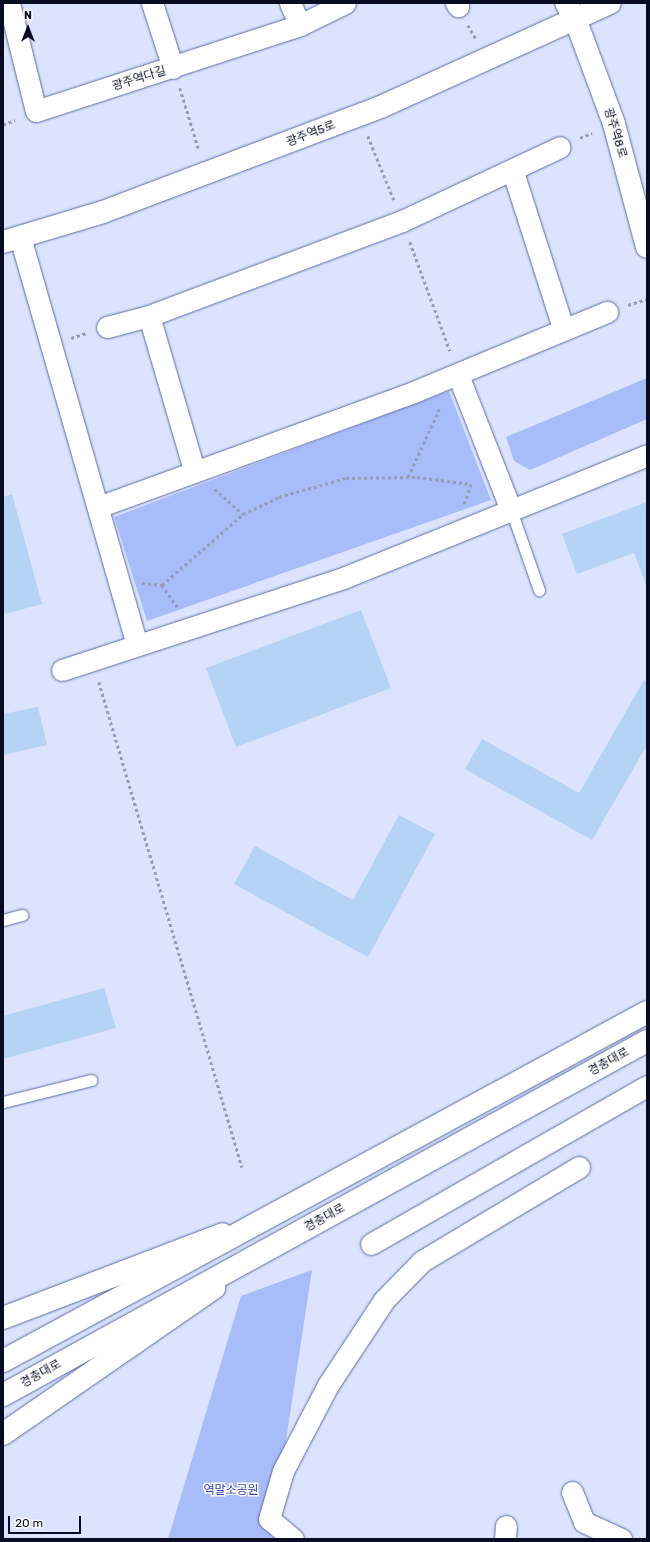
<!DOCTYPE html>
<meta charset="utf-8">
<style>
body{margin:0}
#map{position:relative;width:650px;height:1542px;overflow:hidden;background:#dbe3fe;font-family:Rubik,"Noto Sans KR",sans-serif}
div>[style]{position:absolute}
.green>*{inset:0;background:#a9bcfa}
.building>*{inset:0;background:#b5d3f4}
.path>*{height:2.5px;margin-top:-1.25px;transform-origin:0;background:repeating-linear-gradient(90deg,#969cb6 0 3px,transparent 0 6px)}
.roads{filter:drop-shadow(0 0 1px #5b6ba5) drop-shadow(0 0 1px #5b6ba5)}
.lane>*{height:11px;margin:-5.5px;padding:0 5.5px;transform-origin:5.5px;border-radius:5.5px;background:#fff}
.street>*{height:21px;margin:-10.5px;padding:0 10.5px;transform-origin:10.5px;border-radius:10.5px;background:#fff}
.secondary>*{height:22px;margin:-11px;padding:0 11px;transform-origin:11px;border-radius:11px;background:#fff}
.primary>*{height:22px;margin:-11px;padding:0 11px;transform-origin:11px;border-radius:11px;background:#fff}
span{translate:-50% -50%;white-space:nowrap;text-align:center;line-height:1.15;-webkit-text-stroke:3px #fff;paint-order:stroke}
.street-label{font-size:12px;color:#080c23}
.park-label{font-size:12px;color:#3647ae}
.frame{position:absolute;inset:0;border:4px solid #080c23;pointer-events:none}
.north{position:absolute;left:8px;top:8px;width:40px;height:40px;-webkit-text-stroke:3px #fff;paint-order:stroke;rotate:0deg;font-size:11px;font-weight:700;line-height:16px;text-align:center;color:#080c23}
.north::after{content:'';display:block;margin:auto;width:14px;height:18px;background:#080c23;clip-path:polygon(50% 0,100% 100%,50% 72%,0 100%)}
.scale{position:absolute;left:8px;top:1516px;width:73px;height:18px;box-sizing:border-box;border:2px solid #080c23;border-top:0;padding-left:5px;font-size:12px;line-height:14px;white-space:nowrap;color:#080c23;-webkit-text-stroke:3px #fff;paint-order:stroke}
</style>
<div id="map">
<div class="green">
<div style="clip-path:polygon(647px 378px,647px 419px,530px 470px,514px 461px,506px 437px)"></div>
<div style="clip-path:polygon(449px 391px,491px 500px,147px 621px,114px 517px)"></div>
<div style="clip-path:polygon(312px 1270px,271px 1539px,168px 1539px,241px 1296px)"></div>
</div>
<div class="building">
<div style="clip-path:polygon(12px 494px,42px 604px,4px 614px,3px 497px)"></div>
<div style="clip-path:polygon(647px 502px,647px 587px,634px 553px,577px 574px,562px 534px)"></div>
<div style="clip-path:polygon(361px 610px,391px 688px,236px 747px,206px 668px)"></div>
<div style="clip-path:polygon(644px 680px,647px 682px,647px 745px,592px 840px,465px 769px,482px 739px,579px 793px)"></div>
<div style="clip-path:polygon(38px 707px,47px 745px,3px 755px,3px 714px)"></div>
<div style="clip-path:polygon(399px 815px,435px 834px,368px 957px,234px 884px,255px 846px,353px 900px)"></div>
<div style="clip-path:polygon(104px 988px,116px 1028px,3px 1059px,3px 1016px)"></div>
</div>
<div class="path">
<div style="left:468px;top:25px;width:16px;rotate:60deg"></div>
<div style="left:180px;top:88px;width:65px;rotate:73deg"></div>
<div style="left:3px;top:125px;width:13px;rotate:-23deg"></div>
<div style="left:368px;top:136px;width:69px;rotate:67.9deg"></div>
<div style="left:580px;top:138px;width:13px;rotate:-23deg"></div>
<div style="left:410px;top:242px;width:116px;rotate:69.8deg"></div>
<div style="left:628px;top:305px;width:20px;rotate:-18deg"></div>
<div style="left:71px;top:338px;width:16px;rotate:-18deg"></div>
<div style="left:408px;top:477px;width:77px;rotate:-65.4deg"></div>
<div style="left:215px;top:489px;width:38px;rotate:42deg"></div>
<div style="left:464px;top:504px;width:21px;rotate:-71deg"></div>
<div style="left:142px;top:583px;width:20px;rotate:6deg"></div>
<div style="left:162px;top:585px;width:28px;rotate:55deg"></div>
<div style="left:162px;top:585px;width:108px;rotate:-41.2deg"></div>
<div style="left:243px;top:514px;width:40px;rotate:-25deg"></div>
<div style="left:279px;top:497px;width:70px;rotate:-15.8deg"></div>
<div style="left:346px;top:478px;width:71px;rotate:-0.8deg"></div>
<div style="left:417px;top:477px;width:54px;rotate:7.4deg"></div>
<div style="left:99px;top:682px;width:506px;rotate:73.57deg"></div>
</div>
<div class="roads">
<div class="lane">
<div style="left:511px;top:510px;width:85px;rotate:70.7deg"></div>
<div style="left:3px;top:920px;width:20px;rotate:-15deg"></div>
<div style="left:3px;top:1102px;width:91px;rotate:-14deg"></div>
</div>
<div class="street">
<div style="left:9px;top:3px;width:111px;rotate:76deg"></div>
<div style="left:36px;top:111px;width:278px;rotate:-18deg"></div>
<div style="left:300px;top:25px;width:50px;rotate:-26.1deg"></div>
<div style="left:152px;top:3px;width:68px;rotate:72.1deg"></div>
<div style="left:290px;top:3px;width:24px;rotate:66deg"></div>
<div style="left:456px;top:3px;width:4px;rotate:56deg"></div>
<div style="left:513px;top:172px;width:164px;rotate:72.2deg"></div>
<div style="left:20px;top:237px;width:424px;rotate:74deg"></div>
<div style="left:149px;top:316px;width:160px;rotate:73.7deg"></div>
<div style="left:107px;top:327px;width:43px;rotate:-14.7deg"></div>
<div style="left:149px;top:316px;width:270px;rotate:-20.6deg"></div>
<div style="left:402px;top:221px;width:174px;rotate:-25.1deg"></div>
<div style="left:458px;top:375px;width:145px;rotate:68.6deg"></div>
<div style="left:98px;top:507px;width:338px;rotate:-20deg"></div>
<div style="left:416px;top:391px;width:207px;rotate:-22.5deg"></div>
<div style="left:62px;top:670px;width:296px;rotate:-18.1deg"></div>
<div style="left:343px;top:578px;width:328px;rotate:-22deg"></div>
<div style="left:371px;top:1244px;width:318px;rotate:-29.8deg"></div>
<div style="left:572px;top:1492px;width:32px;rotate:68deg"></div>
<div style="left:584px;top:1522px;width:41px;rotate:24.7deg"></div>
<div style="left:293px;top:1539px;width:31px;rotate:-140deg"></div>
<div style="left:269px;top:1519px;width:50px;rotate:-73.7deg"></div>
<div style="left:283px;top:1471px;width:97px;rotate:-62.4deg"></div>
<div style="left:328px;top:1385px;width:102px;rotate:-56.6deg"></div>
<div style="left:384px;top:1300px;width:54px;rotate:-45.7deg"></div>
<div style="left:422px;top:1261px;width:183px;rotate:-30.9deg"></div>
<div style="left:505px;top:1539px;width:13px;rotate:-86deg"></div>
</div>
<div class="secondary">
<div style="left:566px;top:3px;width:21px;rotate:61deg"></div>
<div style="left:576px;top:21px;width:110px;rotate:69.7deg"></div>
<div style="left:614px;top:124px;width:127px;rotate:75deg"></div>
<div style="left:3px;top:242px;width:104px;rotate:-16.7deg"></div>
<div style="left:103px;top:212px;width:299px;rotate:-20.7deg"></div>
<div style="left:383px;top:106px;width:249px;rotate:-24.4deg"></div>
<div style="left:3px;top:1318px;width:235px;rotate:-20.9deg"></div>
<div style="left:3px;top:1434px;width:257px;rotate:-34.7deg"></div>
</div>
<div class="primary">
<div style="left:3px;top:1361px;width:732px;rotate:-28.45deg"></div>
<div style="left:3px;top:1395px;width:735px;rotate:-28.8deg"></div>
</div>
</div>
<div class="street-label">
<span style="left:139px;top:79px;rotate:-17deg">광주역다길</span>
<span style="left:615px;top:133px;rotate:73deg">광주역8로</span>
<span style="left:311px;top:134px;rotate:-21deg">광주역5로</span>
<span style="left:609px;top:1062px;rotate:-29deg">경충대로</span>
<span style="left:325px;top:1218px;rotate:-29deg">경충대로</span>
<span style="left:41px;top:1374px;rotate:-29deg">경충대로</span>
</div>
<div class="park-label">
<span style="left:231px;top:1491px">역말소공원</span>
</div>
<div class="frame"></div>
<div class="north">N</div>
<div class="scale">20 m</div>
</div>
